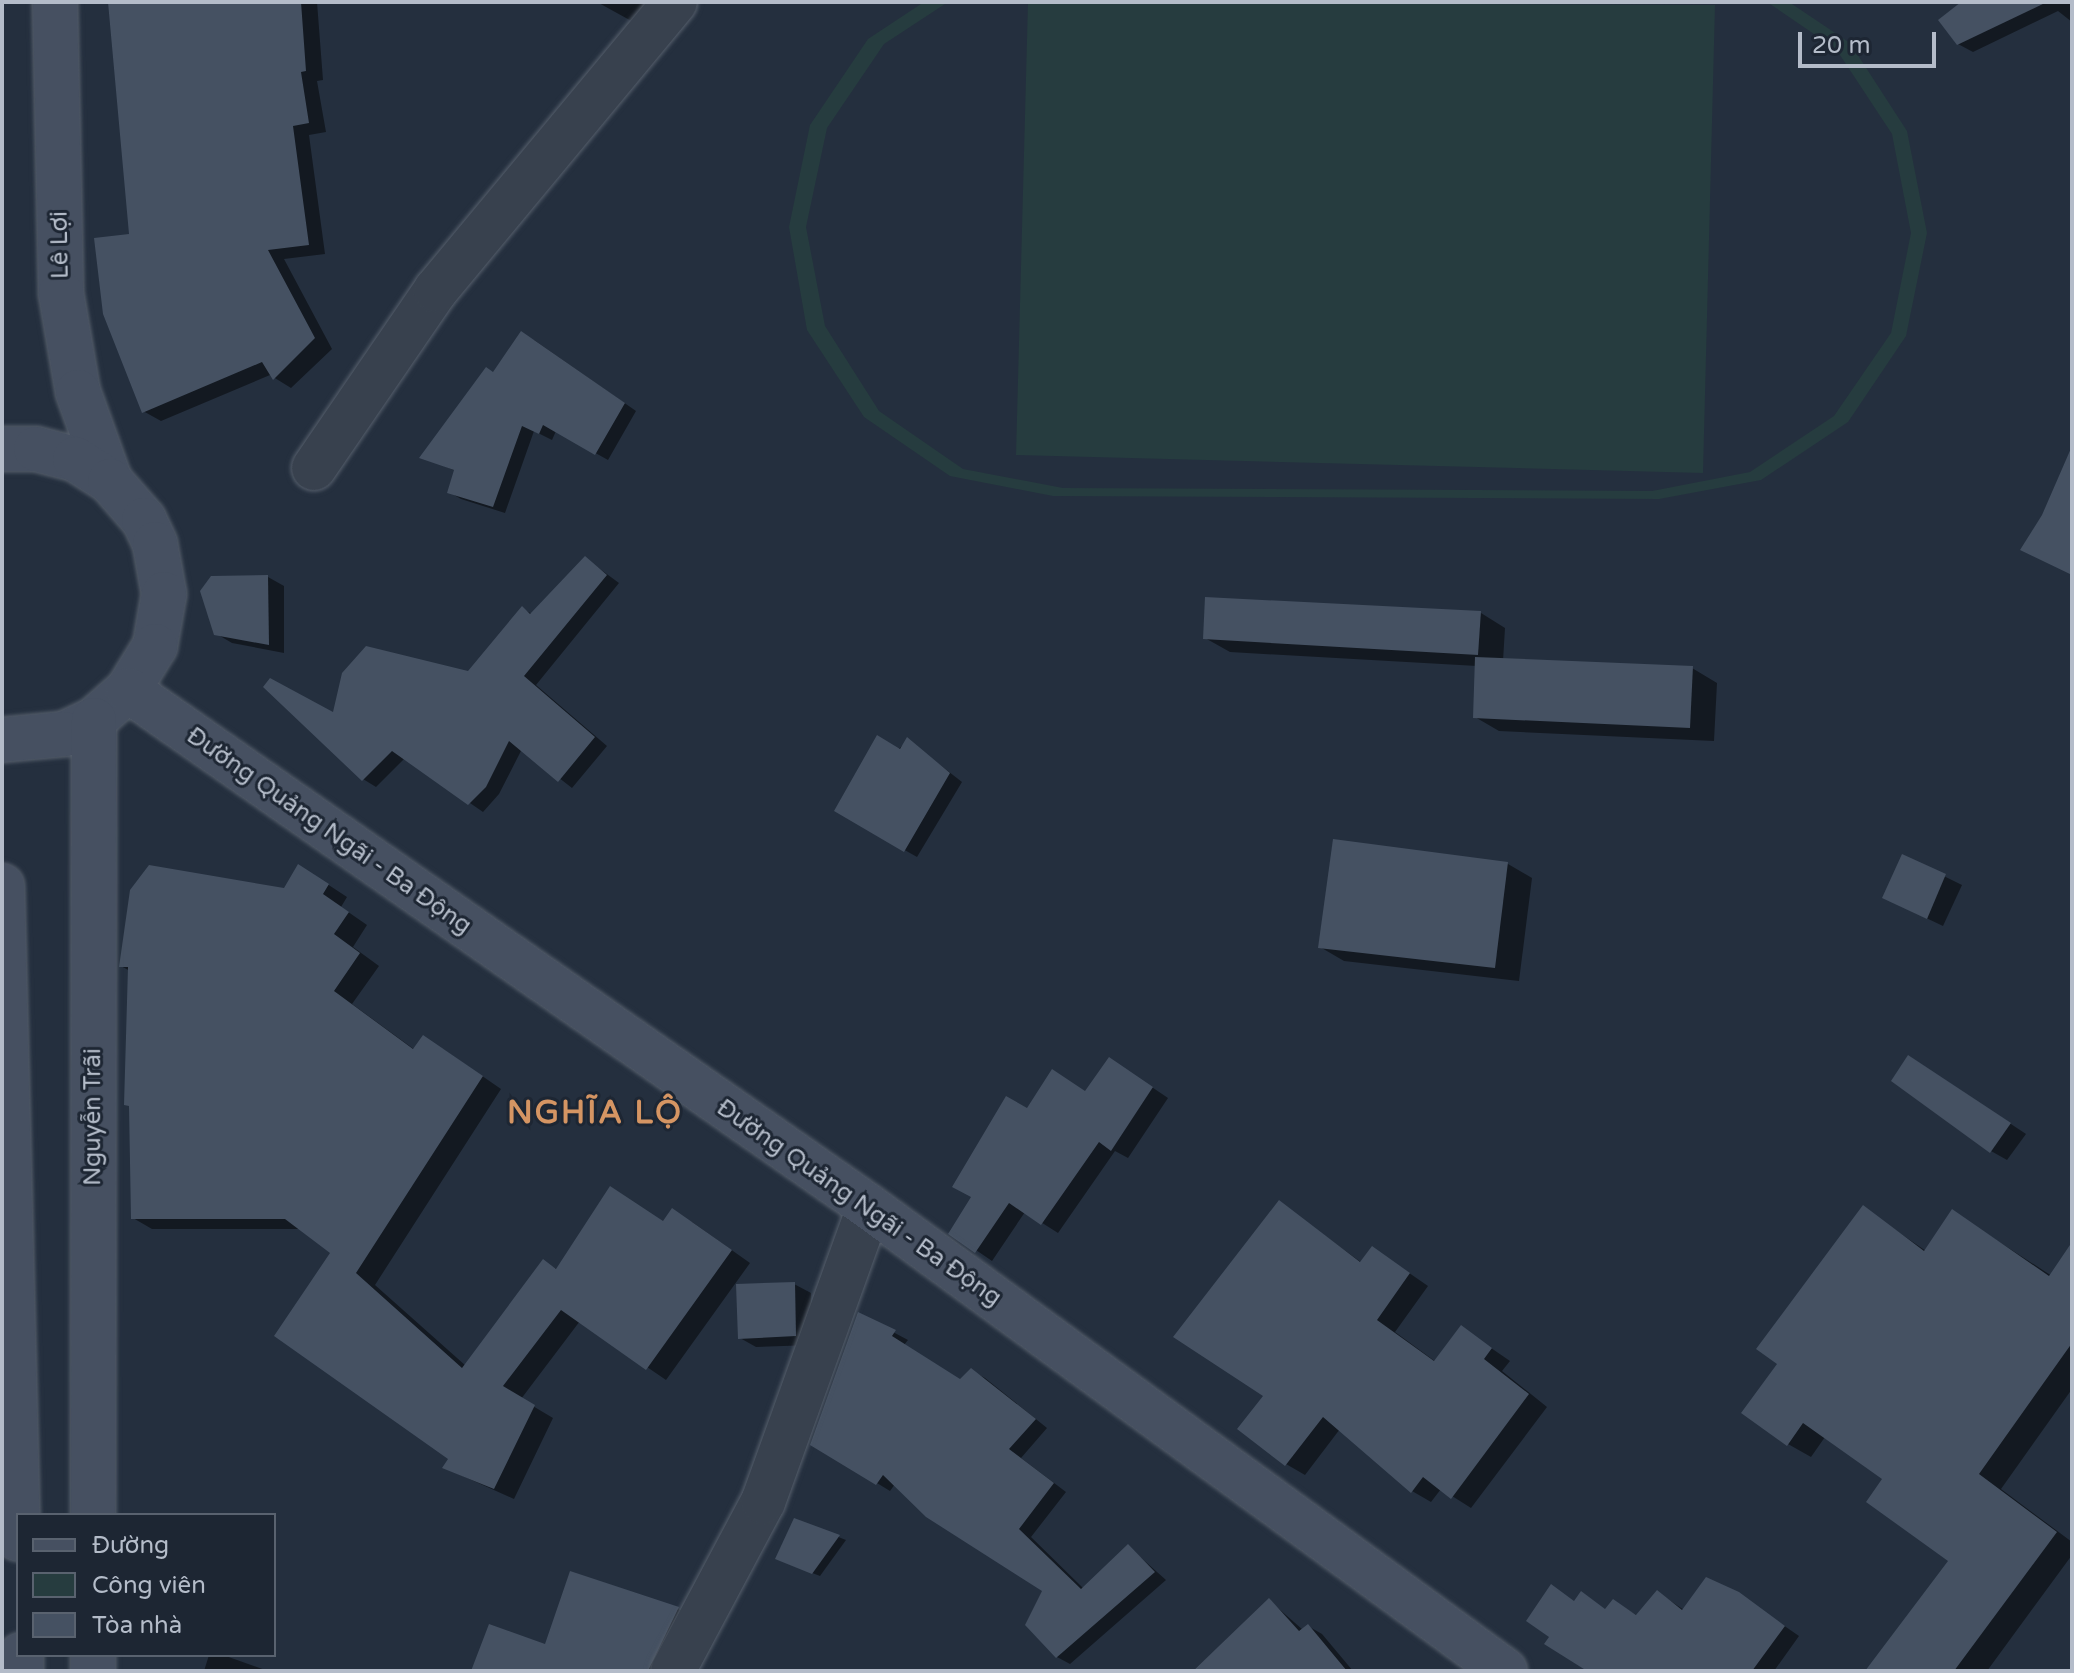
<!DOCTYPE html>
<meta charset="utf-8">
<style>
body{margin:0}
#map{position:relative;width:2074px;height:1673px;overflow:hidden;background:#242f3e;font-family:"Varela Round",sans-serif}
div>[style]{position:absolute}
.green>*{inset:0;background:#263c3f}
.shadow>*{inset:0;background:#0007}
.building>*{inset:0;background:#455162}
.roads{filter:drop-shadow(0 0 2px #565f6c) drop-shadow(0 0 2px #565f6c)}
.street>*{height:44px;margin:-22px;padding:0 22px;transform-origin:22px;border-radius:22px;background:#38414e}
.secondary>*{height:44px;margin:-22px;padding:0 22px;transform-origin:22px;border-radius:22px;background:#465061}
span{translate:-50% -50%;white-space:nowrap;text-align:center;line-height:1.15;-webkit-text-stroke:6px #1d2633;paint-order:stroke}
.street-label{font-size:24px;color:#b4bcc9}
.district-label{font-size:32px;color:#d59563;font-weight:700;letter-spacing:2px}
.frame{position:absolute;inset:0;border:4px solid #b4bcc9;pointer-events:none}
.legend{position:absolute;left:16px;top:1513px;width:260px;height:144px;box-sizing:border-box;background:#1d2633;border:2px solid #59626f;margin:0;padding:10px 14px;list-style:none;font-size:24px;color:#b4bcc9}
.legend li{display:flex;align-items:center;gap:16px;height:40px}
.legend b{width:40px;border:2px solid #59626f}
.scale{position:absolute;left:1798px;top:32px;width:138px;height:36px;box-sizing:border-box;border:4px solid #b4bcc9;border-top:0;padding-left:10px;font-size:24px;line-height:28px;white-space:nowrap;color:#b4bcc9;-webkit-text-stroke:6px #1d2633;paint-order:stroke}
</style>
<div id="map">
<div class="green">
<div style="clip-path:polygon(924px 2px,948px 2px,884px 44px,827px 128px,806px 227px,825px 326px,879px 411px,963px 469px,1063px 488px,1652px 491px,1750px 472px,1834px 416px,1891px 333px,1911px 233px,1892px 134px,1836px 49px,1767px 2px,1789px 2px,1850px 43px,1907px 131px,1927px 233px,1906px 336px,1848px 422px,1761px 480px,1659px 499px,1053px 496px,950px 476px,864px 417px,807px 330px,789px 227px,810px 125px,868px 39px)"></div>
<div style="clip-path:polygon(1028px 2px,1715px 5px,1703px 473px,1016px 455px)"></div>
</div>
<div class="shadow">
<div style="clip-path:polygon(120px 2px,317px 2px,323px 80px,317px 81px,326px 132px,309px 135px,325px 254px,284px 259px,332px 349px,291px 388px,270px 375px,161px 421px,143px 411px)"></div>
<div style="clip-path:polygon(597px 2px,661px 2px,644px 28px)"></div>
<div style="clip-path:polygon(1964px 2px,2072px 2px,2072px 22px,2058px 11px,1973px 52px,1958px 44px)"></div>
<div style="clip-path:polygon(534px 340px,636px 411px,608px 460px,556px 431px,552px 440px,534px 431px,505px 513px,461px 499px,449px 492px,456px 471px,422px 457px,494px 374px)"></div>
<div style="clip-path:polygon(585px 558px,619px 583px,536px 685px,607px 746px,572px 788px,522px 749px,499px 794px,483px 812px,405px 758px,376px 787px,363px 779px,334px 714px,469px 673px,523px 609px,532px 614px)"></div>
<div style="clip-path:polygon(268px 577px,284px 586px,284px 653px,232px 643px,215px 633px)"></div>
<div style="clip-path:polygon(1481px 613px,1505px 628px,1503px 661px,1692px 668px,1717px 683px,1714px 741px,1499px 731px,1475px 717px,1477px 666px,1230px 652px,1205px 638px)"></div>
<div style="clip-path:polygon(908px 740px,962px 782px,917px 857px,836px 811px)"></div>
<div style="clip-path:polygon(1903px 856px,1962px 885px,1943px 926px,1901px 906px)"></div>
<div style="clip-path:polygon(1508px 864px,1532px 878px,1519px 981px,1344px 961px,1320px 947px)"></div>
<div style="clip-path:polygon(318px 878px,347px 897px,341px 907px,367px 925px,353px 947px,379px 966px,352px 1004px,415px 1050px,443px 1049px,501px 1089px,375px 1285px,466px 1366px,544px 1262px,558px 1270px,664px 1223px,692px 1222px,750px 1263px,666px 1380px,580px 1321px,521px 1399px,553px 1418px,514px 1499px,445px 1468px,451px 1458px,333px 1252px,302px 1229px,152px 1229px,133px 1218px,130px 971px,121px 966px,132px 891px,285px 890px)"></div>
<div style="clip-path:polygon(1925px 1067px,2026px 1134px,2007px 1160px,1991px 1151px)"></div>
<div style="clip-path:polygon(1125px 1069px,1168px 1098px,1128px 1158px,1115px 1151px,1058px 1233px,1025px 1212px,992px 1261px,951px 1233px,1027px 1111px,1086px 1093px)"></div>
<div style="clip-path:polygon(1279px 1202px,1362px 1263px,1373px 1248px,1428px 1286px,1395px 1332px,1436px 1362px,1462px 1328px,1510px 1361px,1502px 1371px,1547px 1407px,1471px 1508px,1441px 1489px,1431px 1502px,1412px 1491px,1340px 1429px,1305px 1475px,1286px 1464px,1265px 1395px)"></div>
<div style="clip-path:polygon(1863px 1208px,1926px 1251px,1953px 1212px,2072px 1289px,2072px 1389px,2001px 1489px,2072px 1542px,2072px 1555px,1987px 1671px,1867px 1671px,1950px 1561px,1884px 1479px,1825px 1437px,1811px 1457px,1788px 1444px,1779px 1364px)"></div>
<div style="clip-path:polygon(794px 1284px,811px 1293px,812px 1345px,756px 1347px,740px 1338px)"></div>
<div style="clip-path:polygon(859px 1314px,908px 1340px,904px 1345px,961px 1381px,972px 1371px,985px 1378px,1047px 1428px,1021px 1458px,1066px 1492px,1031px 1537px,1084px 1589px,1129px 1547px,1166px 1580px,1070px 1664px,1057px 1657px,1045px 1590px,895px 1484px,890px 1491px,813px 1444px)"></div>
<div style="clip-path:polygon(795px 1520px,846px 1540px,820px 1576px,784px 1562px)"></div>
<div style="clip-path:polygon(1657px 1592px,1684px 1610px,1738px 1594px,1799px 1636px,1774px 1671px,1589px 1671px,1613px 1601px,1638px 1616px)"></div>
<div style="clip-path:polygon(1269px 1600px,1303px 1630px,1308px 1626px,1322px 1634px,1353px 1671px,1193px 1671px)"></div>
<div style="clip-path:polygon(678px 1609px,694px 1618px,667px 1671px,474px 1671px)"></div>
<div style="clip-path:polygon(209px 1655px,223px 1655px,268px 1671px,204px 1671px)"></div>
</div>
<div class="building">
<div style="clip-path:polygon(108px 2px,301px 2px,306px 71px,301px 72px,309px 123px,293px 126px,309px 245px,268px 250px,315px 338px,273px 380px,262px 362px,142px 413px,103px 314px,94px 238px,129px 234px)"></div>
<div style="clip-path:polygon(1961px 2px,2047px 2px,1957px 45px,1938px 20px)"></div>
<div style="clip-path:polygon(521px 331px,625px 403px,595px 455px,543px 425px,539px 434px,522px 426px,493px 507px,447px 493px,454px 470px,419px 458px,486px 367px,493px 372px)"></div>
<div style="clip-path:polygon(2072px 446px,2072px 575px,2020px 550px,2042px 515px)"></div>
<div style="clip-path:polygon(585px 556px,607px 575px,524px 676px,595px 737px,558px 782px,509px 741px,486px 787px,468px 805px,392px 751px,362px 781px,263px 687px,270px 678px,333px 712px,342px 673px,366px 646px,468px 671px,522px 606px,530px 614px)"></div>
<div style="clip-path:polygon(268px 575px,269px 645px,214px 635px,200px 591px,211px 576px)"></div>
<div style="clip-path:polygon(1205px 597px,1481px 611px,1478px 655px,1203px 639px)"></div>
<div style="clip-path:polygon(1475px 657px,1693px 666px,1690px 728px,1473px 718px)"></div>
<div style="clip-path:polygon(877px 735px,900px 749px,907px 737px,950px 773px,904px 852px,834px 811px)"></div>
<div style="clip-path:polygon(1333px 839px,1508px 862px,1495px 968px,1318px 948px)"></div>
<div style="clip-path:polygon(1902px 854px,1946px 874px,1927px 919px,1882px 898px)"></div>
<div style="clip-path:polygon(298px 864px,329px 884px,323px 894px,349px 912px,334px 934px,360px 953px,334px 991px,413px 1049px,423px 1035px,483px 1076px,356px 1273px,462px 1368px,543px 1259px,556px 1269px,610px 1186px,663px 1221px,672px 1208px,732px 1250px,646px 1370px,561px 1310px,503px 1386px,535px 1405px,494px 1489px,442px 1468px,448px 1459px,274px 1336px,330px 1253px,285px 1219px,131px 1219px,129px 1106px,124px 1105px,128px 967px,119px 967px,130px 890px,149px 865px,284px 888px)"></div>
<div style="clip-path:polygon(1908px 1055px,2011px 1123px,1990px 1153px,1891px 1081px)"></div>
<div style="clip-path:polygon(1109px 1057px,1153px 1087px,1111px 1151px,1099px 1142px,1041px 1225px,1009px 1203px,975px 1253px,948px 1234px,971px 1197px,952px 1187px,1006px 1096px,1027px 1108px,1052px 1069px,1085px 1091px)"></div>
<div style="clip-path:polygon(1279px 1200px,1360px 1262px,1372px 1246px,1410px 1273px,1377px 1320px,1434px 1361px,1461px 1325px,1492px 1348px,1484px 1359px,1529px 1394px,1451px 1499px,1423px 1477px,1411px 1493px,1323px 1417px,1285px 1466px,1237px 1429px,1263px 1396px,1173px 1337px)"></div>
<div style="clip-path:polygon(1863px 1205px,1924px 1251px,1952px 1209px,2049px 1276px,2072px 1242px,2072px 1343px,1979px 1474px,2057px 1532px,1954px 1671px,1865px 1671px,1948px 1561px,1866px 1502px,1882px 1479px,1803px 1423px,1787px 1446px,1741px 1413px,1777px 1364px,1756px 1349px)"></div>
<div style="clip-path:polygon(795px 1282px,796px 1336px,738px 1339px,736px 1284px)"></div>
<div style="clip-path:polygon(858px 1312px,896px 1330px,892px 1336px,960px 1379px,971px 1368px,1036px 1419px,1009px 1449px,1054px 1483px,1019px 1529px,1081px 1589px,1128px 1544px,1155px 1572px,1056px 1658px,1025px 1625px,1042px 1591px,926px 1517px,883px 1475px,876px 1485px,810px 1445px)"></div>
<div style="clip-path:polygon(794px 1518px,840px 1535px,812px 1574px,775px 1559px)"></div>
<div style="clip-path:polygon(570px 1571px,679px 1607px,648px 1671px,471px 1671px,489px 1624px,545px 1644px)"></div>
<div style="clip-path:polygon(1706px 1577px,1739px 1592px,1785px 1626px,1752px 1671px,1587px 1671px,1544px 1644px,1549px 1637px,1526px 1621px,1551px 1584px,1574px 1601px,1581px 1591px,1605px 1609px,1613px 1599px,1636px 1615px,1657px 1590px,1682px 1610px)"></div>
<div style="clip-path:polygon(1269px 1598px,1299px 1631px,1308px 1624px,1347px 1671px,1193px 1671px)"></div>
</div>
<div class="roads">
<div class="street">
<div style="left:314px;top:468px;width:216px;rotate:-55.6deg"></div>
<div style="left:436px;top:290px;width:374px;rotate:-50.3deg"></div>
<div style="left:673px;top:1671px;width:191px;rotate:-62deg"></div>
<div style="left:763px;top:1502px;width:313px;rotate:-70.2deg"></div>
</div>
<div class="secondary">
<div style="left:55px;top:2px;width:291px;rotate:88.8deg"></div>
<div style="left:61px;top:293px;width:100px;rotate:80.3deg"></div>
<div style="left:78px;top:392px;width:95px;rotate:70.2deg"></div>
<div style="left:2px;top:449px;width:34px"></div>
<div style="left:36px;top:449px;width:40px;rotate:14.4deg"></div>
<div style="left:75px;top:459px;width:41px;rotate:32.2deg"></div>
<div style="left:110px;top:481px;width:52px;rotate:48.9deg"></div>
<div style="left:144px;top:520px;width:26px;rotate:65deg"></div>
<div style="left:155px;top:544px;width:51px;rotate:79.8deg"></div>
<div style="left:164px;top:594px;width:53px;rotate:99.8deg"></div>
<div style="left:155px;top:646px;width:52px;rotate:121.5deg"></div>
<div style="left:128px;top:690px;width:45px;rotate:138.6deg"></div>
<div style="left:94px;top:720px;width:33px;rotate:155deg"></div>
<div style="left:64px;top:734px;width:62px;rotate:174.5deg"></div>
<div style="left:128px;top:690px;width:904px;rotate:34.9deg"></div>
<div style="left:869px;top:1207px;width:787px;rotate:36.11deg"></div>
<div style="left:2px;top:886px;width:653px;rotate:88.6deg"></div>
<div style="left:93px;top:1515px;width:795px;rotate:-89.93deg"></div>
<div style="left:21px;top:1655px;width:16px;rotate:90deg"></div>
<div style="left:93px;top:1671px;width:16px;rotate:-90deg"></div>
</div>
</div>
<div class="street-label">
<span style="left:60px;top:245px;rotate:-91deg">Lê Lợi</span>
<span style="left:329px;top:831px;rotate:35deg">Đường Quảng Ngãi - Ba Động</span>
<span style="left:93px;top:1117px;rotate:-90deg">Nguyễn Trãi</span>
<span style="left:859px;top:1203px;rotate:35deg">Đường Quảng Ngãi - Ba Động</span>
</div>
<div class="district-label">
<span style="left:595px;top:1113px">NGHĨA LỘ</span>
</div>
<div class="frame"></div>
<ul class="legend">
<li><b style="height:10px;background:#465061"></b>Đường</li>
<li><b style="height:22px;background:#263c3f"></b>Công viên</li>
<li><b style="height:22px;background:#455162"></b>Tòa nhà</li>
</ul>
<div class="scale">20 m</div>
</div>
